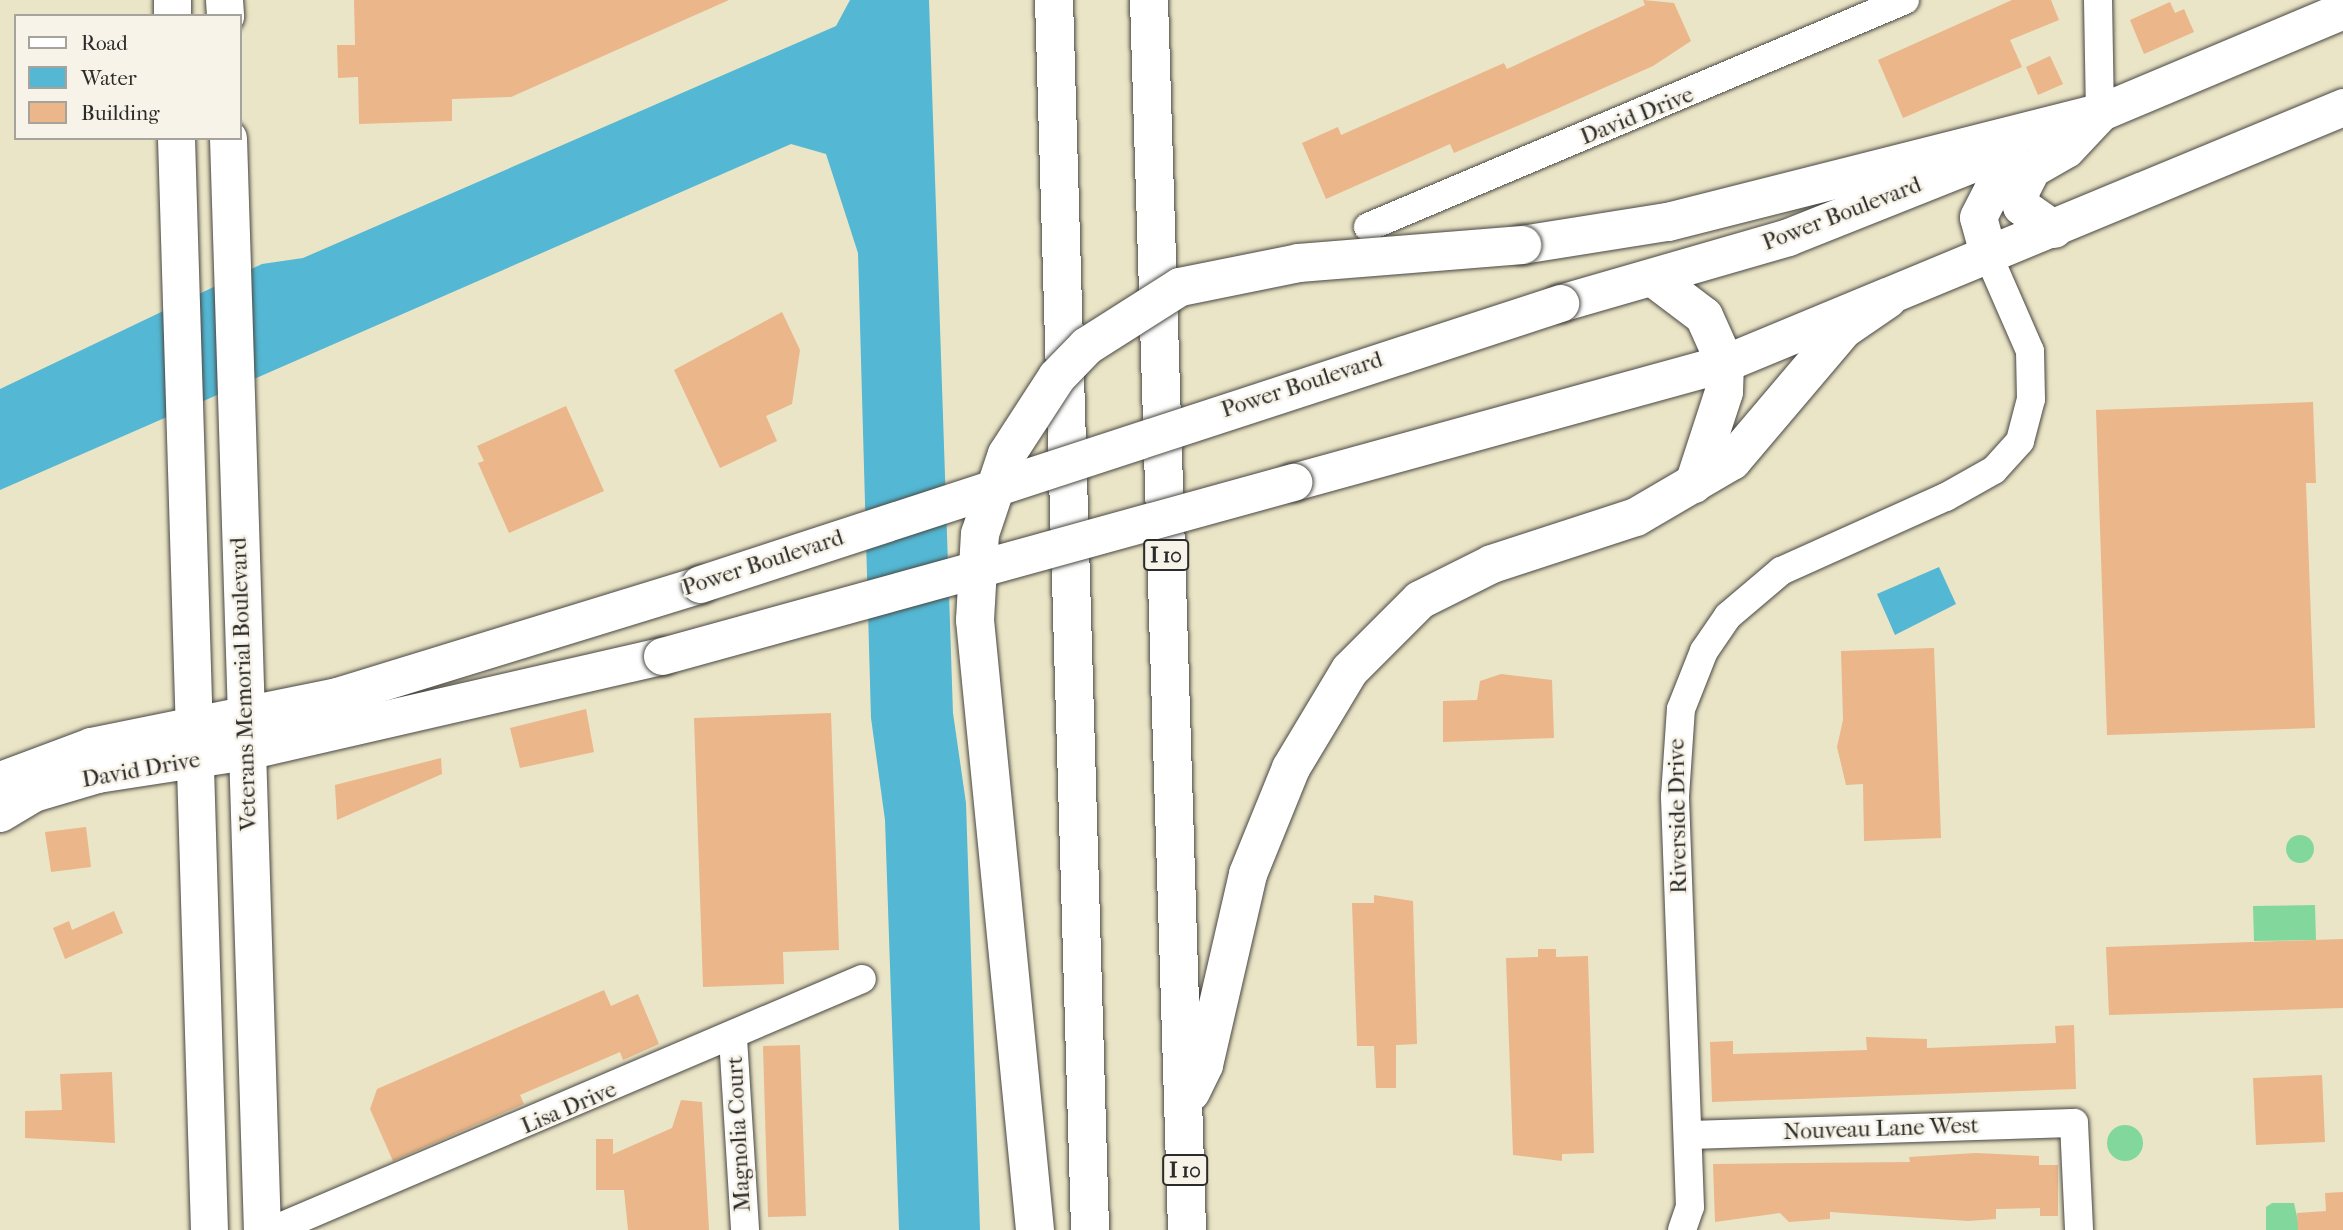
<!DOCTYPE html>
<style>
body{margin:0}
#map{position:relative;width:2343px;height:1230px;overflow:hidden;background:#ebe5c7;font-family:"IM FELL French Canon",serif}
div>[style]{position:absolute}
.green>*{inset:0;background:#82d89c}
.round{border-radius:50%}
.water>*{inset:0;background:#54b7d3}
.building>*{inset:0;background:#eab68a}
.roads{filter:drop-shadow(0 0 2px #484742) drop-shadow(0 0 2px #484742)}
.minor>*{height:28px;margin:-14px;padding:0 14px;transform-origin:14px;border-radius:14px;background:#fff}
.major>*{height:37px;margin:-18.5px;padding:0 18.5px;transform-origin:18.5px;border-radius:18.5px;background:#fff}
.highway>*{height:38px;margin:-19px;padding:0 19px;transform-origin:19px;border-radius:19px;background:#fff}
.bridges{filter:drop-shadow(0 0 2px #484742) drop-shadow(0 0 2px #484742)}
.major-bridge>*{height:37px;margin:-18.5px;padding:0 18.5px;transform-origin:18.5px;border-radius:18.5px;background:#fff}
.highway-bridge>*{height:38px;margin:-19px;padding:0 19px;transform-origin:19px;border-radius:19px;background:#fff}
span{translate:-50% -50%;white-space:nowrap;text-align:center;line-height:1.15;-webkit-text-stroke:5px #f7f3e8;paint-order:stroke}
.shield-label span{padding:2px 5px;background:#f7f3e8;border:2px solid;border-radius:5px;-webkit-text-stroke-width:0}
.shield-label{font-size:21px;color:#2b2b2b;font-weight:700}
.street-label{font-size:23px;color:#2b2b2b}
.legend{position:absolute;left:14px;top:14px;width:228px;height:126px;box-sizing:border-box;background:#f7f3e8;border:2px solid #a5a39c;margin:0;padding:9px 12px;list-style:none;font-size:21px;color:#2b2b2b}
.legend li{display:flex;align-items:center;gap:14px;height:35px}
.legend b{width:35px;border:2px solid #a5a39c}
</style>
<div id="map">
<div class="green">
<div class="round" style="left:2286px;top:835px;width:28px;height:28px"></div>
<div style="clip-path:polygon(2315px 905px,2316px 940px,2254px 941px,2253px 906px)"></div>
<div class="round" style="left:2107px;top:1125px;width:36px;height:36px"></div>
<div style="clip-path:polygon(2272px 1203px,2294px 1203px,2300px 1230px,2266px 1230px,2266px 1207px)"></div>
</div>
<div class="water">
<div style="clip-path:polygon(850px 0,929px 0,953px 713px,966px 803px,980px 1230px,899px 1230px,885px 820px,871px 718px,858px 253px,826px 154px,791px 144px,0 490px,0 389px,262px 264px,303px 258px,836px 26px)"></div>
<div style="clip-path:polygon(1939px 567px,1956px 604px,1895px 635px,1877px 594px)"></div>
</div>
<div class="building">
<div style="clip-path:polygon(354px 0,729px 0,511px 97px,452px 99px,452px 121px,359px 124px,358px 77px,338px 78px,337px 45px,355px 45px)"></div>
<div style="clip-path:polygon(1643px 0,1674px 3px,1691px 41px,1653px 66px,1552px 111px,1454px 153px,1450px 144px,1326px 199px,1302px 143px,1338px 127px,1341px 135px,1504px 63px,1507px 69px,1645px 5px)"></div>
<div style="clip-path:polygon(2012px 0,2051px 0,2059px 20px,2010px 40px,2022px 67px,1903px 118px,1878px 60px)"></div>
<div style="clip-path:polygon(2170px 2px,2175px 13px,2184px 9px,2194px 32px,2144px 54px,2130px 20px)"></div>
<div style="clip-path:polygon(2050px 56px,2063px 84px,2038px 95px,2026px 67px)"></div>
<div style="clip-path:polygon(782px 312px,800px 350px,792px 404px,766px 416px,777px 441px,720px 468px,674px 370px)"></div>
<div style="clip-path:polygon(2313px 402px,2316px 483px,2306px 483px,2315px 728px,2107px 735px,2096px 410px)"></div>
<div style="clip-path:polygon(566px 406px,604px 491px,509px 533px,478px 463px,484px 461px,477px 446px)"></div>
<div style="clip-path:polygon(1934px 648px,1941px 838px,1864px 841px,1863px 784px,1846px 785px,1837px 747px,1843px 720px,1841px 651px)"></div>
<div style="clip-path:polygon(1501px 674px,1552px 680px,1554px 738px,1443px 742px,1443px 701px,1477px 700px,1480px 681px)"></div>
<div style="clip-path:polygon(586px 709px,594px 752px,520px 768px,510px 728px)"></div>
<div style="clip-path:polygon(831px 713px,839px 950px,783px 952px,784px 984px,703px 987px,694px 718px)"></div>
<div style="clip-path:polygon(441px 758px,442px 774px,337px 820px,335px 785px)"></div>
<div style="clip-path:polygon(86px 827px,91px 867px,51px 872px,45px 832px)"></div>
<div style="clip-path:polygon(1374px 895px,1413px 901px,1417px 1044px,1396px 1045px,1396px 1088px,1376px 1088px,1374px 1046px,1357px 1046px,1352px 903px,1374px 903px)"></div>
<div style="clip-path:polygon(114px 911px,123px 933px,65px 959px,53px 928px,69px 921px,72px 930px)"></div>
<div style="clip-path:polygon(2343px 939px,2343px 1008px,2109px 1015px,2106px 947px)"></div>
<div style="clip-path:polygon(1538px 949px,1556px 949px,1556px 957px,1588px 956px,1594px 1153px,1562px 1154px,1562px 1161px,1513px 1155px,1506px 958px,1538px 957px)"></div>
<div style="clip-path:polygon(604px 990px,611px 1006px,638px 994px,659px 1044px,623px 1060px,620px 1052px,520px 1095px,524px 1104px,393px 1161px,370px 1109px,377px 1089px)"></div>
<div style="clip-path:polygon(2074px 1025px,2076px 1089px,1712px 1102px,1710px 1042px,1733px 1041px,1733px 1054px,1867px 1050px,1866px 1037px,1927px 1039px,1927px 1048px,2056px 1043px,2055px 1026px)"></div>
<div style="clip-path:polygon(800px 1045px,806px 1216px,768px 1217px,763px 1046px)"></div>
<div style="clip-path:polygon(112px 1072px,115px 1143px,25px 1138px,25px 1111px,62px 1110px,60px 1074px)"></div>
<div style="clip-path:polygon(2322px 1075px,2325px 1142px,2256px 1145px,2253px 1078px)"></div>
<div style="clip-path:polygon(681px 1100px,702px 1102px,709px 1230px,628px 1230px,624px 1190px,596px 1190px,596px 1139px,613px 1139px,613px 1154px,672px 1128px)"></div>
<div style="clip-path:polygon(1976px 1153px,2039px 1156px,2039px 1165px,2058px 1165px,2058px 1216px,2040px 1216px,2040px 1208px,1996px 1209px,1996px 1219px,1968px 1221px,1830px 1212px,1830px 1219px,1803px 1221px,1789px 1222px,1780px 1213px,1715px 1222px,1713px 1164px,1910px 1162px,1909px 1157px)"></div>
<div style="clip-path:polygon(2343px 1192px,2343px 1230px,2298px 1230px,2297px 1213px,2326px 1211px,2325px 1193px)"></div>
</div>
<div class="roads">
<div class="minor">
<div style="left:2098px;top:0;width:113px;rotate:89deg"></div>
<div style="left:1368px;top:227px;width:583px;rotate:-22.91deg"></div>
<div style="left:733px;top:1038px;width:192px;rotate:86.4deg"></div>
<div style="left:1688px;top:1135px;width:386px;rotate:-1.8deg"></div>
<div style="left:2074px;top:1123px;width:107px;rotate:87.3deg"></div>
<div style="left:273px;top:1230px;width:640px;rotate:-23.08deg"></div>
<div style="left:1682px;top:1230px;width:24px;rotate:-71deg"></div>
<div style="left:1690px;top:1207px;width:411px;rotate:-92.1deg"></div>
<div style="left:1675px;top:796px;width:87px;rotate:-86.1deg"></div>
<div style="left:1681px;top:709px;width:62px;rotate:-68.4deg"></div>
<div style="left:1704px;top:651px;width:42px;rotate:-55.6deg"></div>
<div style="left:1728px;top:616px;width:70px;rotate:-40.3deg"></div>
<div style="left:1781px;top:571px;width:181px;rotate:-24.2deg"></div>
<div style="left:1946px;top:497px;width:55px;rotate:-29.4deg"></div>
<div style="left:1994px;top:470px;width:39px;rotate:-48deg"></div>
<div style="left:2020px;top:441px;width:43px;rotate:-75.3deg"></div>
<div style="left:2031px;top:399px;width:48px;rotate:-91.2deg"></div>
<div style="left:2030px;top:351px;width:103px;rotate:-113.6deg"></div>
</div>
<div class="major">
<div style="left:172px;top:0;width:16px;rotate:90deg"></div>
<div style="left:224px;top:0;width:16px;rotate:86deg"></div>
<div style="left:2070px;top:125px;width:296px;rotate:-22.8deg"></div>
<div style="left:176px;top:138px;width:1092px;rotate:88.27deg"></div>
<div style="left:228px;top:138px;width:1093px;rotate:88.22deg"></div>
<div style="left:2032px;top:168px;width:27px;rotate:117deg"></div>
<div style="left:2020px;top:192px;width:14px;rotate:86deg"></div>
<div style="left:2021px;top:206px;width:40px;rotate:34.9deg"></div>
<div style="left:1989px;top:257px;width:41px;rotate:-105.4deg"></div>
<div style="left:1978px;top:217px;width:28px;rotate:-63deg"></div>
<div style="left:1991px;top:192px;width:86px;rotate:-29.8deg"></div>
<div style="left:2066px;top:149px;width:48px;rotate:-46.7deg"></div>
<div style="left:1560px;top:303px;width:237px;rotate:-16.1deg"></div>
<div style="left:1788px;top:237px;width:238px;rotate:-21.7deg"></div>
<div style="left:1293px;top:482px;width:448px;rotate:-15.4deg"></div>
<div style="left:1725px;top:363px;width:669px;rotate:-22.5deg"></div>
<div style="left:0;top:780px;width:97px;rotate:-20.5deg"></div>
<div style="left:91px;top:746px;width:251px;rotate:-11.5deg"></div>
<div style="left:337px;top:696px;width:380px;rotate:-17.1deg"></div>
<div style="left:0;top:813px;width:39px;rotate:-31deg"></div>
<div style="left:33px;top:793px;width:67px;rotate:-16.5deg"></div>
<div style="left:97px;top:774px;width:151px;rotate:-8.8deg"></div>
<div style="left:246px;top:751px;width:427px;rotate:-12.9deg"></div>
</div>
<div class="highway">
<div style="left:1054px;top:0;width:1231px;rotate:88.32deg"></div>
<div style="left:1149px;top:0;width:1231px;rotate:88.23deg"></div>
<div style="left:1522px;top:245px;width:148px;rotate:-9deg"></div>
<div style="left:1668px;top:222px;width:446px;rotate:-14.2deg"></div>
<div style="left:1655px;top:279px;width:61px;rotate:37.1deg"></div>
<div style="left:1704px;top:316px;width:51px;rotate:65.9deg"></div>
<div style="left:1725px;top:363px;width:29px;rotate:92deg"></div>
<div style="left:1724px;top:392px;width:97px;rotate:108.1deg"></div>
<div style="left:1191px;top:1092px;width:30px;rotate:-64deg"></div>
<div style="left:1204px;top:1065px;width:196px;rotate:-77deg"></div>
<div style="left:1248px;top:874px;width:114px;rotate:-67.9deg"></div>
<div style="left:1291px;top:768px;width:114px;rotate:-59deg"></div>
<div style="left:1350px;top:670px;width:99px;rotate:-45deg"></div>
<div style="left:1420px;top:600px;width:80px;rotate:-26.6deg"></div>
<div style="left:1492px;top:564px;width:151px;rotate:-18.1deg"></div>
<div style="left:1636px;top:517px;width:111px;rotate:-30.3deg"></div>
<div style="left:1732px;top:461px;width:173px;rotate:-49.7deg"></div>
<div style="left:1844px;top:329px;width:53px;rotate:-34.3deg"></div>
</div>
</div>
<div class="bridges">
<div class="major-bridge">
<div style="left:700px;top:584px;width:905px;rotate:-18.09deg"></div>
<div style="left:662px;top:656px;width:655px;rotate:-15.42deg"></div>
</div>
<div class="highway-bridge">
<div style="left:1035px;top:1230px;width:613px;rotate:-95.62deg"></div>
<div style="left:975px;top:620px;width:86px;rotate:-86.7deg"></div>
<div style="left:980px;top:534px;width:84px;rotate:-71.4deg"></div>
<div style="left:1007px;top:454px;width:92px;rotate:-57deg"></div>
<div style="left:1057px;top:377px;width:43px;rotate:-45.9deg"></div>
<div style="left:1087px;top:346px;width:110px;rotate:-32.4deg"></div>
<div style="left:1180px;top:287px;width:121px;rotate:-11.4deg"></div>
<div style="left:1299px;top:263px;width:224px;rotate:-4.6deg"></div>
</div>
</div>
<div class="shield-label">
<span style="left:1166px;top:555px">I 10</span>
<span style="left:1185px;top:1170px">I 10</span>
</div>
<div class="street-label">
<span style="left:1637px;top:116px;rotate:-22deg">David Drive</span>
<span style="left:1842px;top:214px;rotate:-21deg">Power Boulevard</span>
<span style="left:1302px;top:385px;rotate:-18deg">Power Boulevard</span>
<span style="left:763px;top:563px;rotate:-18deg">Power Boulevard</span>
<span style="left:244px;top:684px;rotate:-92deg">Veterans Memorial Boulevard</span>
<span style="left:141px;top:770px;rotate:-10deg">David Drive</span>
<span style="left:1678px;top:816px;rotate:-91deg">Riverside Drive</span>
<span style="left:569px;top:1108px;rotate:-23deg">Lisa Drive</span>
<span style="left:1881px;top:1129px;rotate:-2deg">Nouveau Lane West</span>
<span style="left:739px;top:1134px;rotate:-93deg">Magnolia Court</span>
</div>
<ul class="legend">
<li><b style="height:9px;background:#fff"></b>Road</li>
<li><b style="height:19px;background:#54b7d3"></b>Water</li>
<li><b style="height:19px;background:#eab68a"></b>Building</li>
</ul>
</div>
